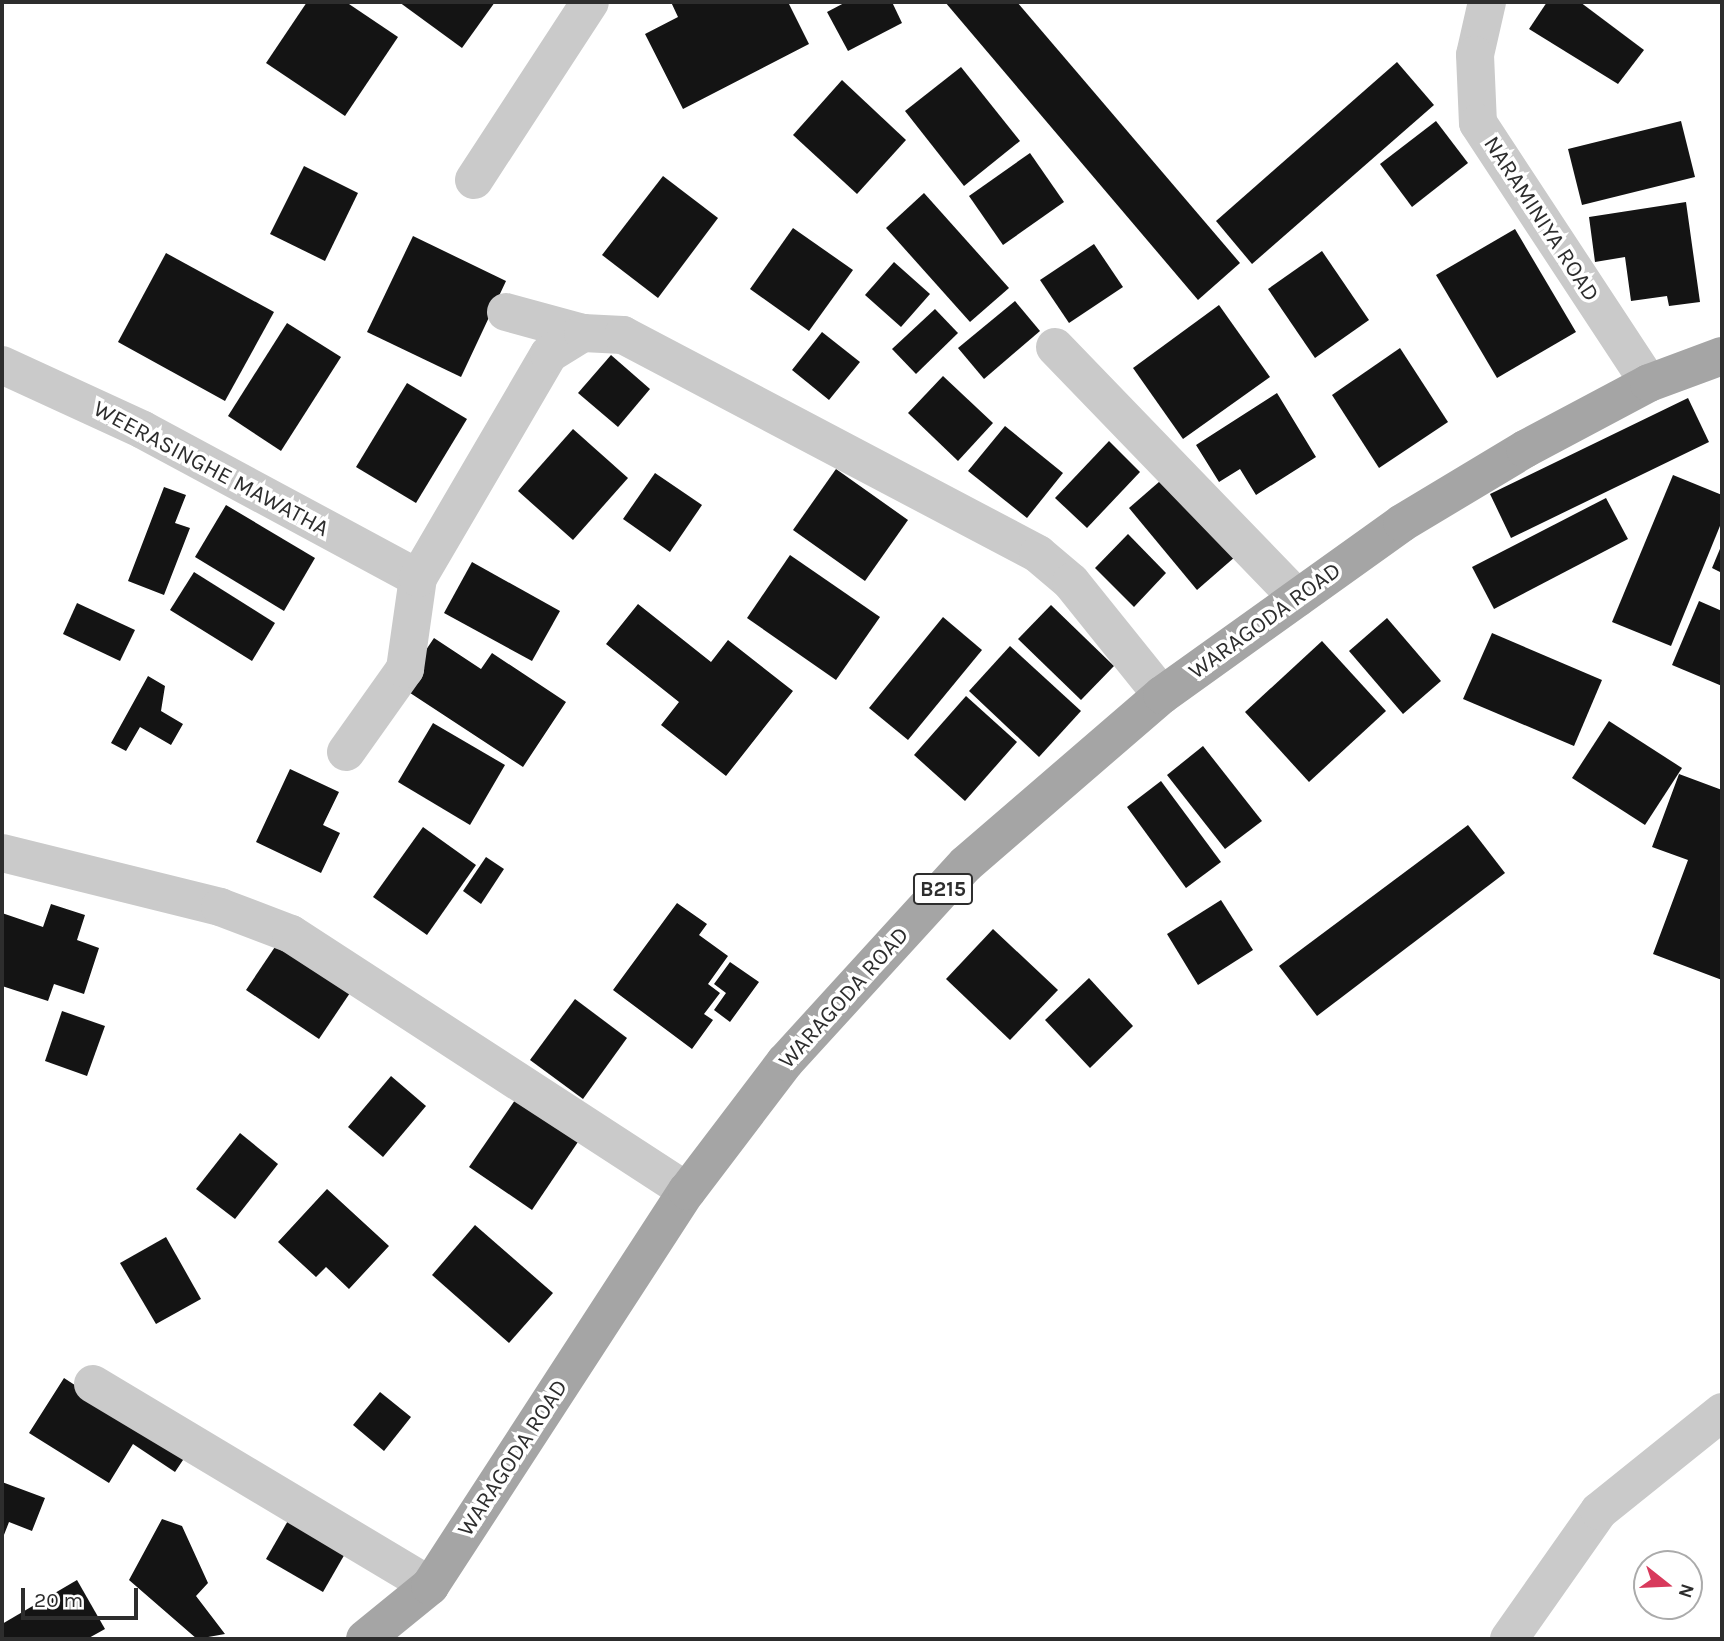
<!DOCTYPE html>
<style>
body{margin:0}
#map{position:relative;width:1724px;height:1641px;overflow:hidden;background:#fff;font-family:Karla,sans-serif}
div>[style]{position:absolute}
.building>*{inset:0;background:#141414}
.minor>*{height:38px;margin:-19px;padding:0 19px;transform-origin:19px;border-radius:19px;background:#cacaca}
.major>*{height:38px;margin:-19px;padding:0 19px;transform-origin:19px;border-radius:19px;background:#a5a5a5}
span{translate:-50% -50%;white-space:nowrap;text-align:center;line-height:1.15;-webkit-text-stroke:7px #fff;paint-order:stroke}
.shield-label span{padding:2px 5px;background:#fff;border:2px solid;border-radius:5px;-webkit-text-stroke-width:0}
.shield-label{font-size:21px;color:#2d2d2d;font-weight:700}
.street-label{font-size:23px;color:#2d2d2d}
.frame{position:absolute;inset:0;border:4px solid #2d2d2d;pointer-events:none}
.north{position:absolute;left:1633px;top:1550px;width:70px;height:70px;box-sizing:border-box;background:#fff;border:2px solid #ababab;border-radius:50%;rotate:108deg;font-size:19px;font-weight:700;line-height:28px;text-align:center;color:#2d2d2d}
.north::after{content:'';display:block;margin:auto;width:24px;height:32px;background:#d83a5c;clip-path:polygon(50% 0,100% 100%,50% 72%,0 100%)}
.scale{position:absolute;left:21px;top:1588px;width:117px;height:32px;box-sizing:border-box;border:4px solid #2d2d2d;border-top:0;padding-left:9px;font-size:21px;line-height:24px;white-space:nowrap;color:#2d2d2d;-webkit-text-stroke:5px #fff;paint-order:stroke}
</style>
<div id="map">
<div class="building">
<div style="clip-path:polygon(307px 2px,346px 2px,398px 37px,345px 116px,266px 63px)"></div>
<div style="clip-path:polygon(399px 2px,495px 2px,462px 48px)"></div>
<div style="clip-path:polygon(671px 2px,788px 2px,809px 44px,683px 109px,645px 34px,678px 17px)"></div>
<div style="clip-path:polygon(846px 2px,892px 2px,902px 23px,848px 51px,827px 12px)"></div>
<div style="clip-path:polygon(945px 2px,1017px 2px,1240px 263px,1198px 300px)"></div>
<div style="clip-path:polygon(1547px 2px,1580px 2px,1644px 50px,1618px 84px,1529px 29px)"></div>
<div style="clip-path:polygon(1397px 62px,1434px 105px,1252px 264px,1216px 221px)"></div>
<div style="clip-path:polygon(961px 67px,1020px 141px,964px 186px,905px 111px)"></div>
<div style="clip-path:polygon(842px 80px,906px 140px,857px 194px,793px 135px)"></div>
<div style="clip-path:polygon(1436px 121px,1468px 163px,1412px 207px,1380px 164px)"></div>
<div style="clip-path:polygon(1681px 121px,1695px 177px,1582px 205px,1568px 149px)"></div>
<div style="clip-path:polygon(1030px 153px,1064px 202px,1003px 245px,969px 196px)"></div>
<div style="clip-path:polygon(304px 166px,358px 193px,325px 261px,270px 234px)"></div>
<div style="clip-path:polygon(663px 176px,718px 218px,658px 298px,602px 255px)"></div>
<div style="clip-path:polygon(924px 193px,1009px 288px,970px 322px,886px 228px)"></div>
<div style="clip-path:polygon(1686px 202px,1700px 302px,1669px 306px,1667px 296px,1631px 301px,1625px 257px,1595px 262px,1589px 217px)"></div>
<div style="clip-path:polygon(793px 228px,853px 270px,809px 331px,750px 289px)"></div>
<div style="clip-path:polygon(1515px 229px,1576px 332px,1497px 378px,1436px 275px)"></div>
<div style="clip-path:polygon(413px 236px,506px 281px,461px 377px,367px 332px)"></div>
<div style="clip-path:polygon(1094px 244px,1123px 287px,1069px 323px,1040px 280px)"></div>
<div style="clip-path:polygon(1322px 251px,1369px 320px,1315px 358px,1268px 289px)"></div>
<div style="clip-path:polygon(166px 253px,274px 312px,225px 401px,118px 342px)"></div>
<div style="clip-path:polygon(894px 262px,930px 294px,901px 327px,865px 295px)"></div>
<div style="clip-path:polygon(1015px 301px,1040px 331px,984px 379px,958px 348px)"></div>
<div style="clip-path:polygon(1219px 305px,1270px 377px,1183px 439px,1133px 368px)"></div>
<div style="clip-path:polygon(935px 309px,958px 333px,916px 374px,892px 349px)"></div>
<div style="clip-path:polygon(287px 323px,341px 357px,281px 451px,228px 416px)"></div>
<div style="clip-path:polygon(822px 332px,860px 362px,829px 400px,792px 370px)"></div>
<div style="clip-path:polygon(1400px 348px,1448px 422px,1379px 468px,1332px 395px)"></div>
<div style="clip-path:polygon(611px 355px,650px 389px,618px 427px,578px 393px)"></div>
<div style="clip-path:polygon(943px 376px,993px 423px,958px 461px,908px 413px)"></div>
<div style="clip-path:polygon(407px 383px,467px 419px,416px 503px,356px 467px)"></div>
<div style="clip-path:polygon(1277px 393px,1316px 457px,1256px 495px,1240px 469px,1219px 482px,1196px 445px)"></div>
<div style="clip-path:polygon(1688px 398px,1709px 442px,1511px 538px,1490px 494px)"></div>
<div style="clip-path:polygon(1005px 426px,1063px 473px,1027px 518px,968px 471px)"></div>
<div style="clip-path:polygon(573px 429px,628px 478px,573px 540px,518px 491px)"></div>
<div style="clip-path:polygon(1109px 441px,1140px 472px,1087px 528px,1055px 498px)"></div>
<div style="clip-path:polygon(836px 469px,908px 520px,865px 581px,793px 530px)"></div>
<div style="clip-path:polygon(655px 473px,702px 505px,670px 552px,623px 519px)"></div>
<div style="clip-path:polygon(1167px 475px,1236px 556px,1197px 590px,1129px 508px)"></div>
<div style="clip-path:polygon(1673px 475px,1722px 495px,1722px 521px,1671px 646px,1612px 622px)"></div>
<div style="clip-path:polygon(164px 487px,186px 495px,175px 523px,190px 528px,164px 595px,128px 581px)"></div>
<div style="clip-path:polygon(1606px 498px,1628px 539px,1494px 609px,1472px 567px)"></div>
<div style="clip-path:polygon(226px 505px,315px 558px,284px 611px,195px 557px)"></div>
<div style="clip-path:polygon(1128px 534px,1166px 573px,1134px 607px,1095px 568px)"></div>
<div style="clip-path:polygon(1722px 544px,1722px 573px,1712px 568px)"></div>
<div style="clip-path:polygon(790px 555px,880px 617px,836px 680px,747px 618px)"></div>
<div style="clip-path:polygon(472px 562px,560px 611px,532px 661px,444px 613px)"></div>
<div style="clip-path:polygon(194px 572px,275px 623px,252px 661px,170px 610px)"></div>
<div style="clip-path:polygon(1699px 601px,1722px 611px,1722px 686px,1672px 665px)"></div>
<div style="clip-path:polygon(77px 603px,135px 630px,120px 661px,63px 634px)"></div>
<div style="clip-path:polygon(638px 604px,711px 662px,728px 640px,793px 691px,726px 776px,661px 725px,679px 702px,606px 644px)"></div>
<div style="clip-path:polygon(1051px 605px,1114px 666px,1081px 700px,1018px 639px)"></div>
<div style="clip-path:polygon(943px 617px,982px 650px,908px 740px,869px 708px)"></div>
<div style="clip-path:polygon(1387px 618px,1441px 681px,1403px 714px,1349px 651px)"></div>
<div style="clip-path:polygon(1492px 633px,1602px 680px,1574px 746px,1463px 699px)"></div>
<div style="clip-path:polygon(434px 638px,481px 669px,492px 653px,566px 702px,523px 767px,401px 687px)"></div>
<div style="clip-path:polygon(1322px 641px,1386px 711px,1309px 782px,1245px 712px)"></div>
<div style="clip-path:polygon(1010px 646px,1081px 711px,1039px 757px,969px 691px)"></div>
<div style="clip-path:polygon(148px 676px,165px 686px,161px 711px,183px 724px,171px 745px,140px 727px,126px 751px,111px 743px)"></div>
<div style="clip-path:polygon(966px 696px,1017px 742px,965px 801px,914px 755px)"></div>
<div style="clip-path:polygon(1609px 721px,1682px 768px,1645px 825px,1572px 778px)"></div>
<div style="clip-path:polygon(433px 723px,505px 765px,470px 825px,398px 782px)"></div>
<div style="clip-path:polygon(1203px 746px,1262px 821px,1225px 849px,1167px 775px)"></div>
<div style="clip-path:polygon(290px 769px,339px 792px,323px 825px,340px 833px,321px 873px,256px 842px)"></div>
<div style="clip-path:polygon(1679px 774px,1722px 790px,1722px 980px,1653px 954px,1688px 860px,1652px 847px)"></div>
<div style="clip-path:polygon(1161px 781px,1221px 862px,1186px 888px,1127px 807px)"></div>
<div style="clip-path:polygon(1468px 825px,1505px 873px,1317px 1016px,1279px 966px)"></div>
<div style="clip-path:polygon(423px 827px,476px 865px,427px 935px,373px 897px)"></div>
<div style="clip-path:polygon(486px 857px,504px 869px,481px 904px,463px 891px)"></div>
<div style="clip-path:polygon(1221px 900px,1253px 950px,1198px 985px,1167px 934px)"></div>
<div style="clip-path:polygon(677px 903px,707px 924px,699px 935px,728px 956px,708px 984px,720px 993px,704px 1014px,713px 1020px,692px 1049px,613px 990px)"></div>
<div style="clip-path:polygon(51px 904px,85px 915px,77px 940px,99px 948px,84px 994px,54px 984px,48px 1001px,2px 986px,2px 913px,43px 927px)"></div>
<div style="clip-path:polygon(993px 929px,1058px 990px,1010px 1040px,946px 979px)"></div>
<div style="clip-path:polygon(283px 935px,356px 984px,319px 1039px,246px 990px)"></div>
<div style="clip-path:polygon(730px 962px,759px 982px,730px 1022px,714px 1010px,726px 993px,714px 984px)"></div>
<div style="clip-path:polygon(1089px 978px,1133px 1026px,1090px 1068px,1045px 1020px)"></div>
<div style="clip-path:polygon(575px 999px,627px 1038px,583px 1099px,530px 1060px)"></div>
<div style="clip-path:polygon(62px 1011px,105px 1026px,87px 1076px,45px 1061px)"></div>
<div style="clip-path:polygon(391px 1076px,426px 1106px,383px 1157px,348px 1127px)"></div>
<div style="clip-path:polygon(522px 1090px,584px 1133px,532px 1210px,469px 1167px)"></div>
<div style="clip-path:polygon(240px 1133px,278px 1164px,235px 1219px,196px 1189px)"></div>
<div style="clip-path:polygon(327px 1189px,389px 1246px,349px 1289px,326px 1267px,316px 1277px,278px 1242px)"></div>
<div style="clip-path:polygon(475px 1225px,553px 1293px,509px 1343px,432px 1275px)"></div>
<div style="clip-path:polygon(166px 1237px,201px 1299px,156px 1324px,120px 1263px)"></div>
<div style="clip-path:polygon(64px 1378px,185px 1457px,175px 1472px,133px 1444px,109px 1483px,29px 1433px)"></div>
<div style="clip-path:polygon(380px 1392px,411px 1417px,384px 1451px,353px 1425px)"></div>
<div style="clip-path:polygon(2px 1482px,45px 1498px,32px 1531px,9px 1522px,2px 1540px)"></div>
<div style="clip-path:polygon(293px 1512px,350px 1545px,323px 1592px,266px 1559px)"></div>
<div style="clip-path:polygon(162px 1519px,182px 1526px,208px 1583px,196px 1596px,225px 1634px,197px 1639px,129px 1580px)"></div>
<div style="clip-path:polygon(77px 1580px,105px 1629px,87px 1639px,2px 1639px,2px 1624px)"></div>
</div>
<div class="minor">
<div style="left:1487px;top:2px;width:54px;rotate:102.8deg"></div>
<div style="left:1475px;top:55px;width:68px;rotate:87.5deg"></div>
<div style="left:1478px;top:123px;width:311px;rotate:56.7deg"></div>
<div style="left:474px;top:180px;width:212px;rotate:-56.9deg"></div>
<div style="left:506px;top:312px;width:80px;rotate:15.3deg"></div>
<div style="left:1055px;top:347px;width:349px;rotate:46deg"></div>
<div style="left:2px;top:365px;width:155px;rotate:24.7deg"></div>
<div style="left:143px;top:430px;width:312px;rotate:28.3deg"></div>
<div style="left:346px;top:752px;width:102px;rotate:-54.6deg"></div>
<div style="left:405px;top:669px;width:92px;rotate:-81.9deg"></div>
<div style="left:418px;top:578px;width:259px;rotate:-59.7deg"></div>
<div style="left:549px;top:354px;width:40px;rotate:-32deg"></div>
<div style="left:583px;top:333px;width:40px;rotate:2.9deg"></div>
<div style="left:623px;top:335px;width:469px;rotate:27.8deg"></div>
<div style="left:1038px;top:554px;width:43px;rotate:40.3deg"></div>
<div style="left:1071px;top:582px;width:145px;rotate:51.2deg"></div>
<div style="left:2px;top:853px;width:225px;rotate:13.9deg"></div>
<div style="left:220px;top:907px;width:76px;rotate:20.8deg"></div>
<div style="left:291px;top:934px;width:472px;rotate:33deg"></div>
<div style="left:93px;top:1384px;width:393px;rotate:30.9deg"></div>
<div style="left:1509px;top:1639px;width:156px;rotate:-54.9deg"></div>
<div style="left:1599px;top:1511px;width:158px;rotate:-38.8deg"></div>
</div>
<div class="major">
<div style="left:365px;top:1639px;width:84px;rotate:-39.2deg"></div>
<div style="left:430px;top:1586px;width:471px;rotate:-57deg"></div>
<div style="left:687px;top:1191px;width:162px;rotate:-52.8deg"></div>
<div style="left:785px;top:1062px;width:268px;rotate:-47.6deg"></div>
<div style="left:966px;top:864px;width:259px;rotate:-40.8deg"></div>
<div style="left:1162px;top:695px;width:295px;rotate:-35.6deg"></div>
<div style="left:1402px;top:523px;width:144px;rotate:-31deg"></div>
<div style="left:1525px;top:449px;width:140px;rotate:-28deg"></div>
<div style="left:1649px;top:383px;width:78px;rotate:-20.3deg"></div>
</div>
<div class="shield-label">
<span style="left:943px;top:889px">B215</span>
</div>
<div class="street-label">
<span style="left:1541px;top:219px;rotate:57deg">NARAMINIYA ROAD</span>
<span style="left:211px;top:469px;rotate:28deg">WEERASINGHE MAWATHA</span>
<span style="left:1265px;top:621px;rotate:-36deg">WARAGODA ROAD</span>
<span style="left:844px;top:998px;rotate:-48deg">WARAGODA ROAD</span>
<span style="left:513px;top:1458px;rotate:-57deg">WARAGODA ROAD</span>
</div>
<div class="frame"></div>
<div class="north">N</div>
<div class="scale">20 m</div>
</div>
